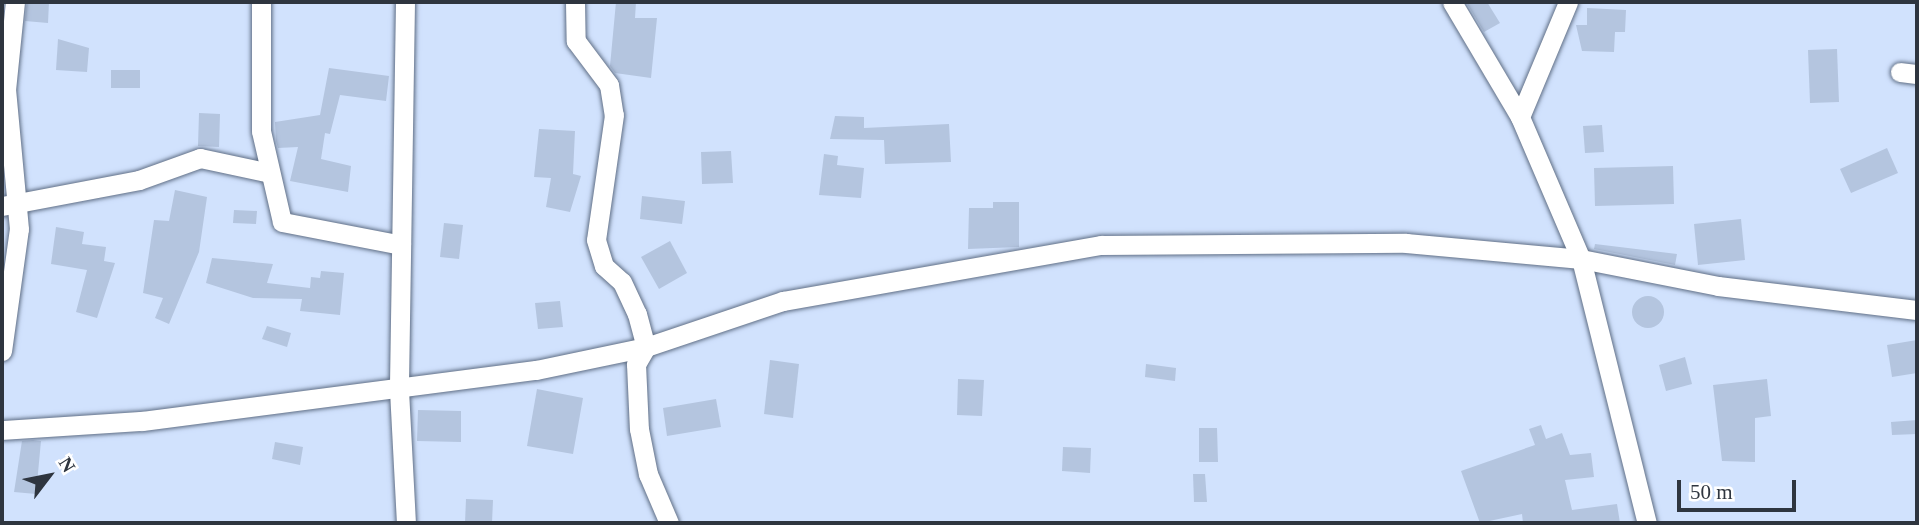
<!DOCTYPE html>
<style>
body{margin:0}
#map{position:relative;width:1919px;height:525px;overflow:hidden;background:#d1e2fd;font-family:Georgia,serif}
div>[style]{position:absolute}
.building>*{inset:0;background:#b4c5df}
.round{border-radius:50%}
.roads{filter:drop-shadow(0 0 2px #606f86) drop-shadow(0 0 2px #606f86)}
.minor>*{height:19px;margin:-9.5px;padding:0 9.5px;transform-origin:9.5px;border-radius:9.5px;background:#fff}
span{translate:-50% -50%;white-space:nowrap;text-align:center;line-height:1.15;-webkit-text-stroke:7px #fff;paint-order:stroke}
.frame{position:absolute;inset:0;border:4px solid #2e353f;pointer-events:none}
.north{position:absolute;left:14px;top:441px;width:70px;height:70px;-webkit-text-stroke:5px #fff;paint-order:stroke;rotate:58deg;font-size:19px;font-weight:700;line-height:28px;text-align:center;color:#2e353f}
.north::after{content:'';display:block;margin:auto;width:24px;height:32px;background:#2e353f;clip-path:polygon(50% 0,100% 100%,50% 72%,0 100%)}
.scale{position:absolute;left:1677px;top:480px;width:119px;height:32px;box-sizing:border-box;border:4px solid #2e353f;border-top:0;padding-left:9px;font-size:21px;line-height:24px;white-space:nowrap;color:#2e353f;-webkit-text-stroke:5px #fff;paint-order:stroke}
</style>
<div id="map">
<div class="building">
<div style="clip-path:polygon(27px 2px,49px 2px,48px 23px,25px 21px)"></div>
<div style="clip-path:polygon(616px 2px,636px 2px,635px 18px,657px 18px,651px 78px,615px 73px,610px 66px)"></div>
<div style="clip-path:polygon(1466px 2px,1487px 2px,1500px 23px,1484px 32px)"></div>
<div style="clip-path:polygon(1587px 8px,1626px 10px,1625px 32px,1615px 32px,1614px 52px,1582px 51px,1576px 25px,1587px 25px)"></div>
<div style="clip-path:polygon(58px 39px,89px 48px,87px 72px,56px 70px)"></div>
<div style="clip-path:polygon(1837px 49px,1839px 102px,1810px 103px,1808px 50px)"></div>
<div style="clip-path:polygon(329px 68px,389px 76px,386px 101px,340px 95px,330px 134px,325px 133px,321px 159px,351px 166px,348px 192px,290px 181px,298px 147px,278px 148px,276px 141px,275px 122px,320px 115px)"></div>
<div style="clip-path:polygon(111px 70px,140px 70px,140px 88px,111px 88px)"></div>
<div style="clip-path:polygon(199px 113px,220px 114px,219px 147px,198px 146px)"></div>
<div style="clip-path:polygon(835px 116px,864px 117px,864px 128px,949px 124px,951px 162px,885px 164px,884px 140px,830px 139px)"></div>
<div style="clip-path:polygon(1602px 125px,1604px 152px,1585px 153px,1583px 126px)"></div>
<div style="clip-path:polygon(539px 129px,575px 131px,573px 174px,581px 176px,570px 212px,546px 207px,551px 178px,534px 177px)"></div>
<div style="clip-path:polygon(1887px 148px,1898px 173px,1851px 193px,1840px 169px)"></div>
<div style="clip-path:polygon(731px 151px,733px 183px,702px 184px,701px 152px)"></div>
<div style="clip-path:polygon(824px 154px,838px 156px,837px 165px,864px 168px,861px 198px,819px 195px)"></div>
<div style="clip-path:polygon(1673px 166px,1674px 204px,1595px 206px,1594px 168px)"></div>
<div style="clip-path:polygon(175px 190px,207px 197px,199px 252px,169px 324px,155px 318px,163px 298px,143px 293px,154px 220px,169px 221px)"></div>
<div style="clip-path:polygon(642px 196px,685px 201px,682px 224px,640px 219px)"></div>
<div style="clip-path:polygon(993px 202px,1019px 202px,1019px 247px,968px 249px,969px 208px,993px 208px)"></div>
<div style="clip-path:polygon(234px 210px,257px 211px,256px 224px,233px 223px)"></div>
<div style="clip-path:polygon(1741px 219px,1745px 260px,1698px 265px,1694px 224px)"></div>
<div style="clip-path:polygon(444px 223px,463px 225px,459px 259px,440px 257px)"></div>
<div style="clip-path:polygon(56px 227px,84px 232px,82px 244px,106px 247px,104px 261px,115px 263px,97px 318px,76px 312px,87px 270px,51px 264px)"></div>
<div style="clip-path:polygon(670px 241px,687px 273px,659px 289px,641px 257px)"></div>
<div style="clip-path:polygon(1595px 244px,1677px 254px,1675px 265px,1594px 249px)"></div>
<div style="clip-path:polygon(212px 258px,273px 264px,267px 283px,310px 288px,311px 277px,320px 278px,321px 271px,344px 273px,340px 315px,300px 311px,302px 299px,253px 298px,206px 283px)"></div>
<div class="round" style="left:1632px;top:296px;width:32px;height:32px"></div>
<div style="clip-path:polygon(560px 301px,563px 327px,538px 329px,535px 303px)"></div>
<div style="clip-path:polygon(267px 326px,291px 333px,287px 347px,262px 339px)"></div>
<div style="clip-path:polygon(1917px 340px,1917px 373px,1892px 377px,1887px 345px)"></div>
<div style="clip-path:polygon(1685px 357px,1692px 384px,1666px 391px,1659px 365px)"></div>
<div style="clip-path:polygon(770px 360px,799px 364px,793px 418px,764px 414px)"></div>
<div style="clip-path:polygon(1146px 364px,1176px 368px,1175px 381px,1145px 377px)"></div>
<div style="clip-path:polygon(958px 379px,984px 380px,982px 416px,957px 415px)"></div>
<div style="clip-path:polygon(1767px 379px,1771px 416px,1755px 418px,1755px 462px,1722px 461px,1713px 385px)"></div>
<div style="clip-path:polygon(537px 389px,583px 398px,573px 454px,527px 446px)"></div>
<div style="clip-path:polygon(716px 399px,721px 427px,667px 436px,663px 408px)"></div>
<div style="clip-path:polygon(418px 410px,461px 411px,461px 442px,417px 441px)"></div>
<div style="clip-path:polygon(1917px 420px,1917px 434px,1892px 435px,1891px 422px)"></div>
<div style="clip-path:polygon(1541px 425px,1546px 439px,1562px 433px,1570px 455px,1591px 453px,1594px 477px,1565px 480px,1572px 510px,1617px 504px,1620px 523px,1523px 523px,1522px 514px,1480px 523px,1461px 471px,1535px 445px,1529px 429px)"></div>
<div style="clip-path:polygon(1199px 428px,1217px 428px,1218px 462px,1199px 462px)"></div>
<div style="clip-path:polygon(33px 440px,41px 441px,36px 494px,14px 492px,22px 441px)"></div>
<div style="clip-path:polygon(275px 442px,303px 447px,300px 465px,272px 459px)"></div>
<div style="clip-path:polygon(1063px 447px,1091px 448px,1090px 473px,1062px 471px)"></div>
<div style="clip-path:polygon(1193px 474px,1205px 474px,1207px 502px,1194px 502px)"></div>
<div style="clip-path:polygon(466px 499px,493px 500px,492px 523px,465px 523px)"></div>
</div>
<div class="roads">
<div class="minor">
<div style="left:261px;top:2px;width:129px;rotate:90deg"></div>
<div style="left:261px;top:131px;width:93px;rotate:77deg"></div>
<div style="left:282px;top:222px;width:121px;rotate:10.9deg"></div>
<div style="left:405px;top:2px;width:388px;rotate:90.9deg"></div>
<div style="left:399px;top:390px;width:133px;rotate:87deg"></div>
<div style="left:575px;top:2px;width:39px;rotate:89deg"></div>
<div style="left:576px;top:41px;width:55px;rotate:53.1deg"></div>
<div style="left:609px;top:85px;width:30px;rotate:81deg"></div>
<div style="left:614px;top:115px;width:126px;rotate:98.2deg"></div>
<div style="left:596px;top:240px;width:27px;rotate:73deg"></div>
<div style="left:604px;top:266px;width:24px;rotate:42deg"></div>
<div style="left:622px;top:282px;width:35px;rotate:65deg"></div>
<div style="left:637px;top:314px;width:34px;rotate:75deg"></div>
<div style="left:646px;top:347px;width:20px;rotate:120deg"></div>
<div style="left:636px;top:364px;width:65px;rotate:87.4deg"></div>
<div style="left:639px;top:429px;width:46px;rotate:78.7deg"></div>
<div style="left:648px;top:474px;width:53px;rotate:66.8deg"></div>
<div style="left:1452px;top:2px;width:134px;rotate:59.4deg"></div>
<div style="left:1520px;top:117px;width:155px;rotate:66.8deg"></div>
<div style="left:1581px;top:259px;width:272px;rotate:76deg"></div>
<div style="left:1900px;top:72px;width:17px;rotate:7deg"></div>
<div style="left:1520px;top:117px;width:125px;rotate:-67.3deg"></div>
<div style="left:2px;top:206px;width:139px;rotate:-10.7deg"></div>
<div style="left:139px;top:180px;width:65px;rotate:-19.8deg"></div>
<div style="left:200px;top:158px;width:67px;rotate:12deg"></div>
<div style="left:2px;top:351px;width:123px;rotate:-82.1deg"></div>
<div style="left:19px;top:229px;width:140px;rotate:-95.3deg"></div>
<div style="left:6px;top:90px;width:88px;rotate:-84.2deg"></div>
<div style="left:2px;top:430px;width:140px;rotate:-3.7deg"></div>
<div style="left:142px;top:421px;width:397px;rotate:-7.4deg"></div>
<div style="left:536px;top:370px;width:112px;rotate:-11.8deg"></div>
<div style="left:646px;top:347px;width:145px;rotate:-18.6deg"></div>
<div style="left:783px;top:301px;width:323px;rotate:-10deg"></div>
<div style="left:1101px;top:245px;width:305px;rotate:-0.4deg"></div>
<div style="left:1406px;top:243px;width:176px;rotate:5.2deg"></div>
<div style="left:1581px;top:259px;width:140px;rotate:11.1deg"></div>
<div style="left:1718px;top:286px;width:200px;rotate:6.9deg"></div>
</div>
</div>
<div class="frame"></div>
<div class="north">N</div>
<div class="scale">50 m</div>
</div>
